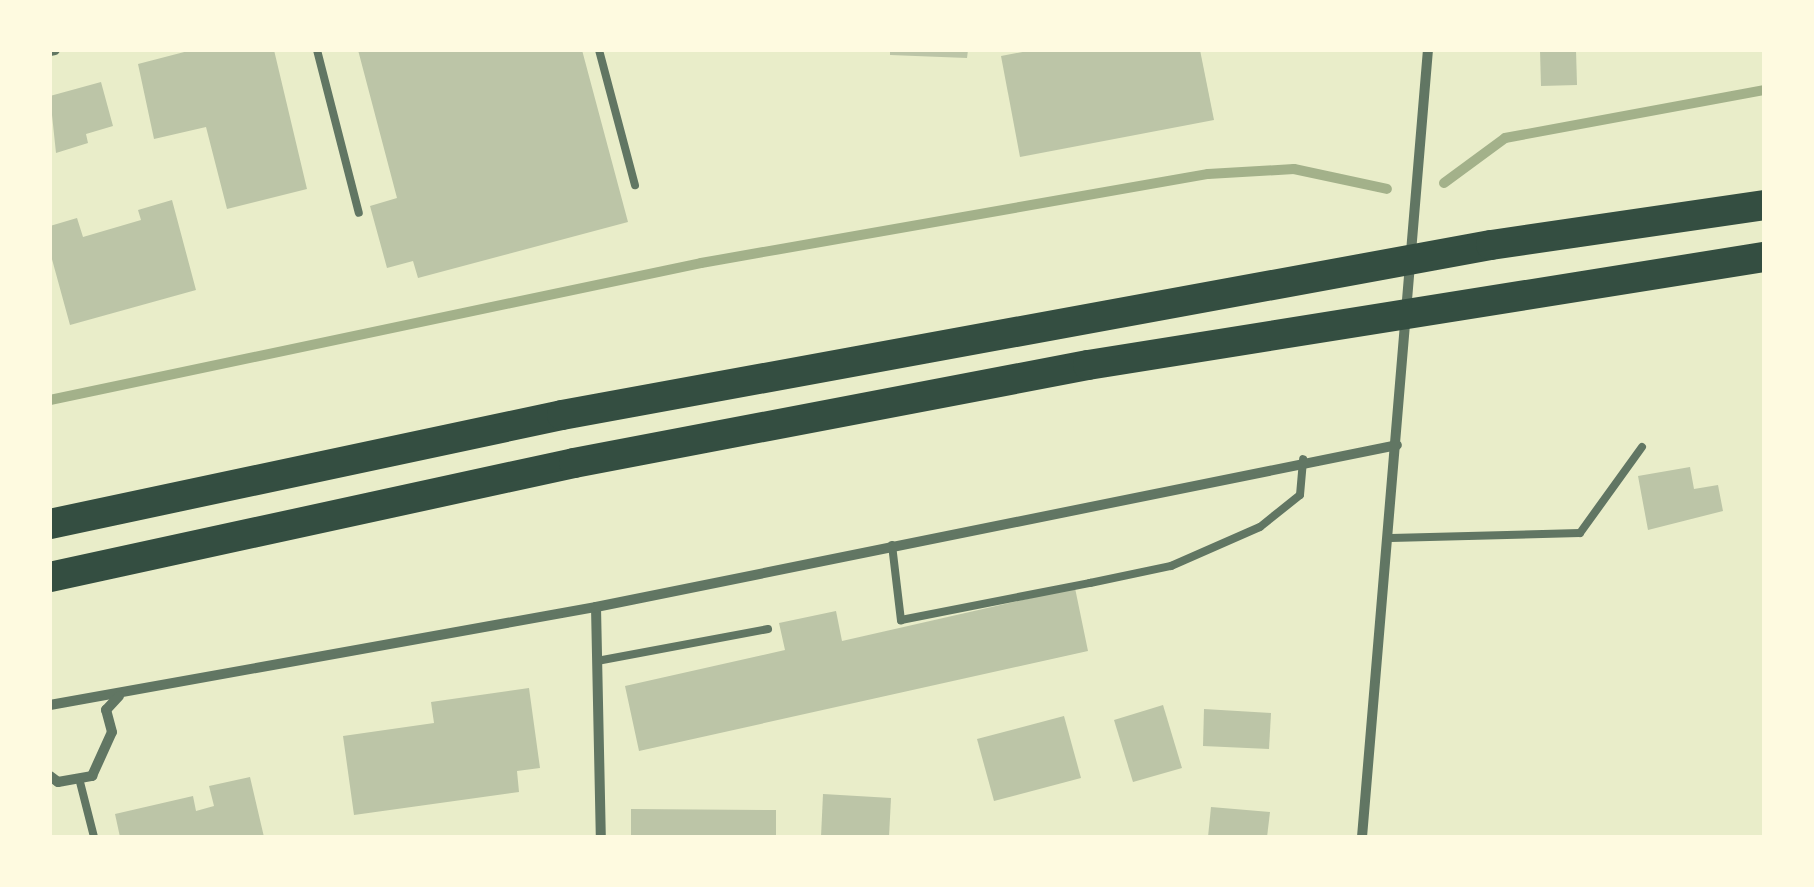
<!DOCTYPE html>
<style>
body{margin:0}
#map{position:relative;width:1814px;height:887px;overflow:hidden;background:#e9edc9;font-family:Ubuntu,sans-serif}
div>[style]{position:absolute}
.stream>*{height:10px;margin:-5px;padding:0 5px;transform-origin:5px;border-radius:5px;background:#a3b18a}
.building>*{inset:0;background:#bcc5a7}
.service>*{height:8px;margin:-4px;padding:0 4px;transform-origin:4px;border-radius:4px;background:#617663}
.minor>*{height:10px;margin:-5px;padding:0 5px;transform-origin:5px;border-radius:5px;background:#617663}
.motorway>*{height:30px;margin:-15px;padding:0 15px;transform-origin:15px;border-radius:15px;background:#344e41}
span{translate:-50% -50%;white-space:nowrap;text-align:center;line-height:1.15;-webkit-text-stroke:10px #fefae0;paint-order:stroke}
.frame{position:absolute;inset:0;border:52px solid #fefae0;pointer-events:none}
</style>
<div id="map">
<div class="stream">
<div style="left:1444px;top:183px;width:76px;rotate:-36.4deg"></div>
<div style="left:1505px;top:138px;width:263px;rotate:-10.5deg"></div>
<div style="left:50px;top:400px;width:665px;rotate:-11.88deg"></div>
<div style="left:701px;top:263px;width:515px;rotate:-9.96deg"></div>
<div style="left:1208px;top:174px;width:86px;rotate:-3.3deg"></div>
<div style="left:1294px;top:169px;width:95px;rotate:12.1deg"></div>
</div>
<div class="building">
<div style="clip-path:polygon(192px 50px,274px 50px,307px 189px,227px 209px,206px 127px,154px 139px,138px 64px)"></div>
<div style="clip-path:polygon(358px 50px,582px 50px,628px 222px,418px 278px,413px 261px,387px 268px,370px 206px,397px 198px)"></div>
<div style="clip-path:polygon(890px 50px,968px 50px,967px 58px,890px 55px)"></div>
<div style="clip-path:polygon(1033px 50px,1200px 50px,1214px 120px,1020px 157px,1001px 56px)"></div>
<div style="clip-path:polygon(1540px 50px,1576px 50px,1577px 85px,1541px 86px)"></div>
<div style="clip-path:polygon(101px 82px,113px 126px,86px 134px,88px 143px,56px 153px,50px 96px)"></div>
<div style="clip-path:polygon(172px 200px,196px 290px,70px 325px,50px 252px,50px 226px,77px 218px,83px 237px,141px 220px,138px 210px)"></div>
<div style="clip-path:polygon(1690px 467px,1694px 489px,1718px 485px,1723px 511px,1648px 530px,1638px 476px)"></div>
<div style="clip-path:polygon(1075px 588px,1088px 651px,639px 751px,625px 686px,785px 650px,779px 623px,836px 611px,842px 641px)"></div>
<div style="clip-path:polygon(529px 688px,540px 768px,517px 771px,519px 792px,354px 815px,343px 736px,434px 723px,431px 702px)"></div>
<div style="clip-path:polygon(1163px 705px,1182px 768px,1133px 782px,1114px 720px)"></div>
<div style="clip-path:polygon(1204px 709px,1271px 713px,1269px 749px,1203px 746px)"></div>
<div style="clip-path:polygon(1064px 716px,1081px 778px,994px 801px,977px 739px)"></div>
<div style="clip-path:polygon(250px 777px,264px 837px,120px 837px,115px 814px,193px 796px,196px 811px,214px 806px,209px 786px)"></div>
<div style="clip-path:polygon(823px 794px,891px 798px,889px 837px,821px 837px)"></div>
<div style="clip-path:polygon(1211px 807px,1270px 812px,1267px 837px,1208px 837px)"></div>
<div style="clip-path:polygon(631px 809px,776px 810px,776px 837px,631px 837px)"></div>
</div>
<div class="service">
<div style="left:317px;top:50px;width:168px;rotate:75.6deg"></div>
<div style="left:599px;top:50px;width:140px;rotate:75.1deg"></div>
<div style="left:1391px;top:538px;width:189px;rotate:-1.5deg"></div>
<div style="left:1580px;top:533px;width:106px;rotate:-54.2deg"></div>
<div style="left:892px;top:545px;width:76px;rotate:83.2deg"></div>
<div style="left:901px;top:620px;width:193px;rotate:-11.1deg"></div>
<div style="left:1090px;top:583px;width:83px;rotate:-11.9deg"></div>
<div style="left:1171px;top:566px;width:97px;rotate:-23.7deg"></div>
<div style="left:1260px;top:527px;width:51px;rotate:-38.7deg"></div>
<div style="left:1300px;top:495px;width:36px;rotate:-85deg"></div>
<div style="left:597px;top:661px;width:174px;rotate:-10.6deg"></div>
<div style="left:80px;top:782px;width:57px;rotate:75.7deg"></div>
</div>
<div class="minor">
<div style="left:50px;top:51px;width:5px;rotate:-11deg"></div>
<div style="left:596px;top:607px;width:230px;rotate:88.8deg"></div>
<div style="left:50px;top:705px;width:555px;rotate:-10.18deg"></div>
<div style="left:596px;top:607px;width:817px;rotate:-11.43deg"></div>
<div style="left:50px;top:776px;width:10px;rotate:37deg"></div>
<div style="left:58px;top:782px;width:35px;rotate:-10deg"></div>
<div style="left:92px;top:776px;width:48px;rotate:-65.6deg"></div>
<div style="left:112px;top:732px;width:23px;rotate:-105deg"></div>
<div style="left:106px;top:710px;width:19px;rotate:-47deg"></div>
<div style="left:1362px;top:837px;width:790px;rotate:-85.21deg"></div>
</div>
<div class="motorway">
<div style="left:50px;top:524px;width:523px;rotate:-12.02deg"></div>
<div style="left:562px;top:415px;width:944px;rotate:-10.37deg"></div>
<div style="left:1491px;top:245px;width:276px;rotate:-8.3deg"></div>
<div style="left:50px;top:577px;width:536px;rotate:-12.27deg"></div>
<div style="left:574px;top:463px;width:523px;rotate:-10.79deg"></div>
<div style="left:1088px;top:365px;width:685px;rotate:-9.08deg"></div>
</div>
<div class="frame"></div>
</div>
